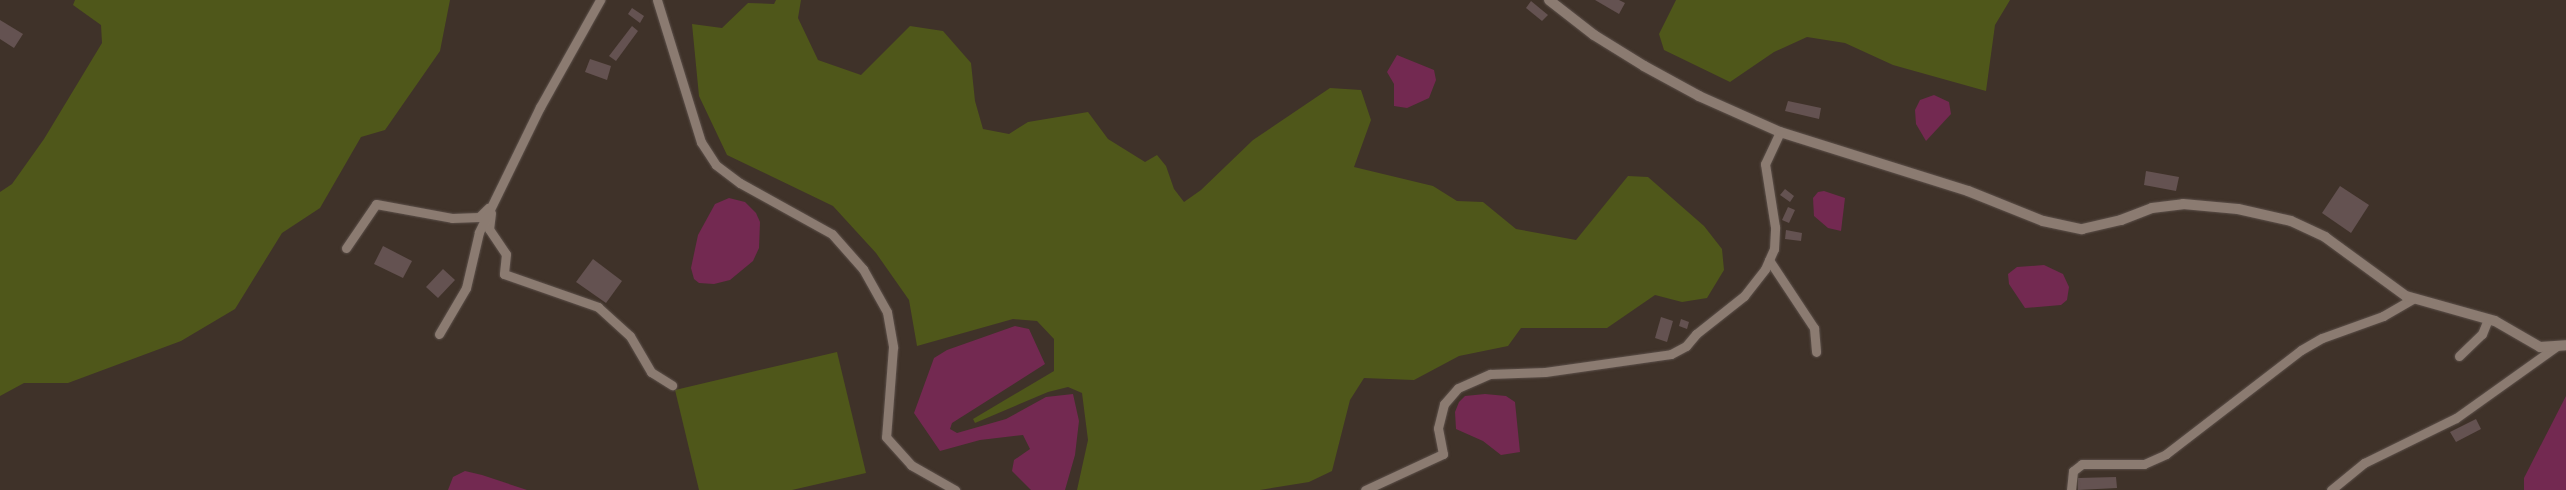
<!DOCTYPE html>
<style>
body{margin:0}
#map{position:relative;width:2566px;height:490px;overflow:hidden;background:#3f3229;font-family:Lora,serif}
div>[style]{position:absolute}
.green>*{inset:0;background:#4f571a}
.water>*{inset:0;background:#732951}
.building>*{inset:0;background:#645251}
.roads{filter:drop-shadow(0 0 1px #5c504a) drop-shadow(0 0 1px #5c504a)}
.service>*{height:9px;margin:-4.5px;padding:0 4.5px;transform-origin:4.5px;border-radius:4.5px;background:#8b7b71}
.minor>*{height:10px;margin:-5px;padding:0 5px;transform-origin:5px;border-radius:5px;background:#8b7b71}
span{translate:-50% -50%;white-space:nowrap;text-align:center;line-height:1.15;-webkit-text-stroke:4px #211b17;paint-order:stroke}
</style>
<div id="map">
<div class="green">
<div style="clip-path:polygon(75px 0,450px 0,440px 51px,385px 130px,361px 137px,320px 208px,282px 233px,235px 309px,181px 341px,68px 383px,24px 383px,0 396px,0 192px,12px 184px,44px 139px,102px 43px,101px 25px,73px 5px)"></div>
<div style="clip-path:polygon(776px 0,801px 0,798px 18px,818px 60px,861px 75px,910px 26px,943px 31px,971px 63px,975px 101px,983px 129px,1009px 134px,1028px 122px,1088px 112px,1108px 139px,1145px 162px,1157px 155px,1166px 166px,1174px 189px,1184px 202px,1201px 190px,1253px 140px,1330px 88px,1361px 90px,1371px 120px,1354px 167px,1433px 186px,1457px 201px,1483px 202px,1516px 229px,1576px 240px,1628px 176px,1648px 177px,1704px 226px,1722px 249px,1724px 270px,1707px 298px,1682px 302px,1655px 295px,1607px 328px,1521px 328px,1508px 346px,1459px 356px,1414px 380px,1364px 378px,1350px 400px,1332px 471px,1309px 482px,1260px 490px,1077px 490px,1088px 440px,1082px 393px,1068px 387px,1048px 392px,975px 423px,973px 419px,1054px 371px,1054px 339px,1037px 321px,1013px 319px,917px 346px,909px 300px,876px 253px,833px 206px,727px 155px,699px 96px,692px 24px,722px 28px,748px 3px,774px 4px)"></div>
<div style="clip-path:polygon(1676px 0,2010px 0,1995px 25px,1986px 91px,1893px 65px,1845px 43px,1807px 37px,1774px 52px,1730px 82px,1664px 50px,1659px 34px)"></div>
<div style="clip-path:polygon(837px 352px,866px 473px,792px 490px,699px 490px,675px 390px)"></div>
</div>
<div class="water">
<div style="clip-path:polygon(1397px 55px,1434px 70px,1436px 80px,1429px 98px,1407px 108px,1394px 106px,1394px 84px,1387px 72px)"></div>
<div style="clip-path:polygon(1934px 95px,1949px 102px,1951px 114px,1926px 141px,1916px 124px,1915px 110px,1920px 100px)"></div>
<div style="clip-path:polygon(1824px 191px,1845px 198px,1841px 231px,1828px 228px,1814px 216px,1813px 198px,1818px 192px)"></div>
<div style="clip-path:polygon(729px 198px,745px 202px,756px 213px,760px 222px,759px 248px,753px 261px,730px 280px,714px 284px,699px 283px,694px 279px,691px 268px,698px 235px,715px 204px)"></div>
<div style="clip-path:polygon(2044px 265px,2063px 274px,2069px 287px,2067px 300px,2061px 305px,2025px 308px,2009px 284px,2008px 274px,2017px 267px)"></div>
<div style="clip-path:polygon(1015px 326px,1029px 329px,1045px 364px,952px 423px,950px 429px,957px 433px,1006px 419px,1046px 397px,1073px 394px,1079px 421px,1075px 455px,1065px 490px,1031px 490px,1012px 471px,1014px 460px,1030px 449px,1023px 435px,980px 440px,940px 451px,914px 413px,934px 358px,947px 350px)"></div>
<div style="clip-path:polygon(1485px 394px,1506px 396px,1515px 402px,1520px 452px,1501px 455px,1483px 441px,1456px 429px,1455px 412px,1459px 402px,1465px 396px)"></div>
<div style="clip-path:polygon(2566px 396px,2566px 490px,2524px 490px,2524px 478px)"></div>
<div style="clip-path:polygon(465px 471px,482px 475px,527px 490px,448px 490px,453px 477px)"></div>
</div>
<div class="building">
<div style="clip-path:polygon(1595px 0,1619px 0,1625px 3px,1619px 14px)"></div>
<div style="clip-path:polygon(1531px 1px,1548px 15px,1542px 21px,1526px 8px)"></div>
<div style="clip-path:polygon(632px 8px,644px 16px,640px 23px,628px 14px)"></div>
<div style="clip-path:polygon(0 20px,23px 34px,14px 48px,0 39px)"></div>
<div style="clip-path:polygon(632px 26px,638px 31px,616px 61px,609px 56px)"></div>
<div style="clip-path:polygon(590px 59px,611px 66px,607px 80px,585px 72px)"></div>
<div style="clip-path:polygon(1788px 101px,1821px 108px,1819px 119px,1785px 111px)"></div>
<div style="clip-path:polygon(2146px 171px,2179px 177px,2176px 191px,2144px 185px)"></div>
<div style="clip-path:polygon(2340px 186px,2369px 205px,2351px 233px,2322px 213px)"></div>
<div style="clip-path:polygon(1785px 189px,1794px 196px,1790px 202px,1780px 195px)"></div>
<div style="clip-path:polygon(1788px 207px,1795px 210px,1789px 223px,1782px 220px)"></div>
<div style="clip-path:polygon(1786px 230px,1802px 233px,1801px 241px,1785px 239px)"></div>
<div style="clip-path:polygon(383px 246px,412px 261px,403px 278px,374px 264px)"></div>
<div style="clip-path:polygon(593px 259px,622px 281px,606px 303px,576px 282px)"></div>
<div style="clip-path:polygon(443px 269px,455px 280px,438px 298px,426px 287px)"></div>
<div style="clip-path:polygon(1661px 317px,1673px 321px,1667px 342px,1655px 338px)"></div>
<div style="clip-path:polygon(1681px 319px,1689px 322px,1687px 329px,1679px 326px)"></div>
<div style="clip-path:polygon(2476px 419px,2481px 429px,2456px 442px,2450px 432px)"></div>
<div style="clip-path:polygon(2116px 477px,2117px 488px,2078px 490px,2078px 478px)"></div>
</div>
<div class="roads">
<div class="service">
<div style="left:657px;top:0;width:149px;rotate:72.8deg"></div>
<div style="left:701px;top:142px;width:27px;rotate:57deg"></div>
<div style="left:716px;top:165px;width:30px;rotate:37deg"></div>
<div style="left:740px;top:183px;width:105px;rotate:29deg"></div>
<div style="left:832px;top:234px;width:47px;rotate:48.5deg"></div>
<div style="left:863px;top:269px;width:49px;rotate:60.8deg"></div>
<div style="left:887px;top:312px;width:36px;rotate:80deg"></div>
<div style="left:893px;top:347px;width:90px;rotate:94.4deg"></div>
<div style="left:886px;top:437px;width:38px;rotate:48deg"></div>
<div style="left:911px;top:465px;width:51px;rotate:29.6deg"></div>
<div style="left:491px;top:213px;width:16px;rotate:97deg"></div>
<div style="left:489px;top:229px;width:30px;rotate:56deg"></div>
<div style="left:506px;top:254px;width:20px;rotate:96deg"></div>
<div style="left:504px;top:274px;width:100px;rotate:19.3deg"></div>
<div style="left:598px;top:307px;width:43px;rotate:42.2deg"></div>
<div style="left:630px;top:336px;width:42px;rotate:59.7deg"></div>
<div style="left:651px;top:372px;width:25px;rotate:32deg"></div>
<div style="left:346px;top:248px;width:53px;rotate:-55.7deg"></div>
<div style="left:376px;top:204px;width:77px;rotate:10.4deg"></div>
<div style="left:452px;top:218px;width:27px;rotate:-2deg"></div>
<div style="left:479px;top:217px;width:13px;rotate:-45deg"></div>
<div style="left:1769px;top:260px;width:82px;rotate:56.5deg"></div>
<div style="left:1814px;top:328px;width:24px;rotate:85deg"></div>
<div style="left:439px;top:334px;width:53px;rotate:-59.6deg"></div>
<div style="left:466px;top:288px;width:57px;rotate:-76.9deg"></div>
<div style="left:479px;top:232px;width:139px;rotate:-64deg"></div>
<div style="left:540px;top:107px;width:123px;rotate:-60.7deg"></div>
<div style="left:2459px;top:356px;width:32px;rotate:-44deg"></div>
<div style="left:2482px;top:334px;width:16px;rotate:-68deg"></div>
<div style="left:1365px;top:490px;width:86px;rotate:-24.8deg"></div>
<div style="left:1443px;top:454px;width:26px;rotate:-101deg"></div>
<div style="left:1438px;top:428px;width:25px;rotate:-76deg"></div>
<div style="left:1444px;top:404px;width:21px;rotate:-49deg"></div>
<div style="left:1458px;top:388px;width:35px;rotate:-24deg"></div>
<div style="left:1490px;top:374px;width:55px;rotate:-2.1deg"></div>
<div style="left:1545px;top:372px;width:127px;rotate:-8.1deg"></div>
<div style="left:1671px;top:354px;width:17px;rotate:-28deg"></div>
<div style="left:1686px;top:346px;width:16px;rotate:-50deg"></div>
<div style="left:1696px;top:334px;width:61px;rotate:-38.4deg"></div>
<div style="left:1744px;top:296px;width:34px;rotate:-52deg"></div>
<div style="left:1765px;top:269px;width:22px;rotate:-66deg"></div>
<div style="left:1774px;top:249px;width:22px;rotate:-87deg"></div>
<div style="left:1775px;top:227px;width:64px;rotate:-99deg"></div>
<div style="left:1765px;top:164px;width:35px;rotate:-65deg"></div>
<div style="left:2071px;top:490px;width:19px;rotate:-84deg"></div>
<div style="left:2073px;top:471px;width:11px;rotate:-38deg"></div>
<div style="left:2082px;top:464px;width:62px"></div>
<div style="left:2144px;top:464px;width:24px;rotate:-24deg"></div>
<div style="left:2166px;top:454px;width:170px;rotate:-37.6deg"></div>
<div style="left:2301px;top:350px;width:24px;rotate:-30deg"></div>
<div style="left:2322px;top:338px;width:65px;rotate:-19.8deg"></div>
<div style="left:2383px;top:316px;width:36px;rotate:-30deg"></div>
<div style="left:2331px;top:490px;width:43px;rotate:-39.3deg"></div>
<div style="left:2364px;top:463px;width:102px;rotate:-26.1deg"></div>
<div style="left:2456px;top:418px;width:124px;rotate:-35.5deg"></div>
</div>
<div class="minor">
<div style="left:1549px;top:0;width:57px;rotate:37.9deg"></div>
<div style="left:1594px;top:35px;width:59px;rotate:31.8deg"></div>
<div style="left:1644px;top:66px;width:63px;rotate:28.6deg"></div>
<div style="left:1699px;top:96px;width:89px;rotate:24deg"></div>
<div style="left:1780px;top:132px;width:197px;rotate:17.4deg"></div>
<div style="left:1968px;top:191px;width:81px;rotate:21.8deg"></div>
<div style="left:2043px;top:221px;width:40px;rotate:12deg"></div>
<div style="left:2082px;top:229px;width:40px;rotate:-13deg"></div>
<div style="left:2121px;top:220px;width:33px;rotate:-21deg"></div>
<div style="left:2152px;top:208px;width:31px;rotate:-7deg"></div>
<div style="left:2183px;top:204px;width:55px;rotate:5.2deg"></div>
<div style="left:2238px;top:209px;width:54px;rotate:12.8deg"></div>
<div style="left:2291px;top:221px;width:38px;rotate:25deg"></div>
<div style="left:2325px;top:237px;width:100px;rotate:36.1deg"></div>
<div style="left:2406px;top:296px;width:92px;rotate:15.7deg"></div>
<div style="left:2495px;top:321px;width:52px;rotate:30deg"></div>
<div style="left:2540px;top:347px;width:26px;rotate:-4deg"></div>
</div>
</div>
</div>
